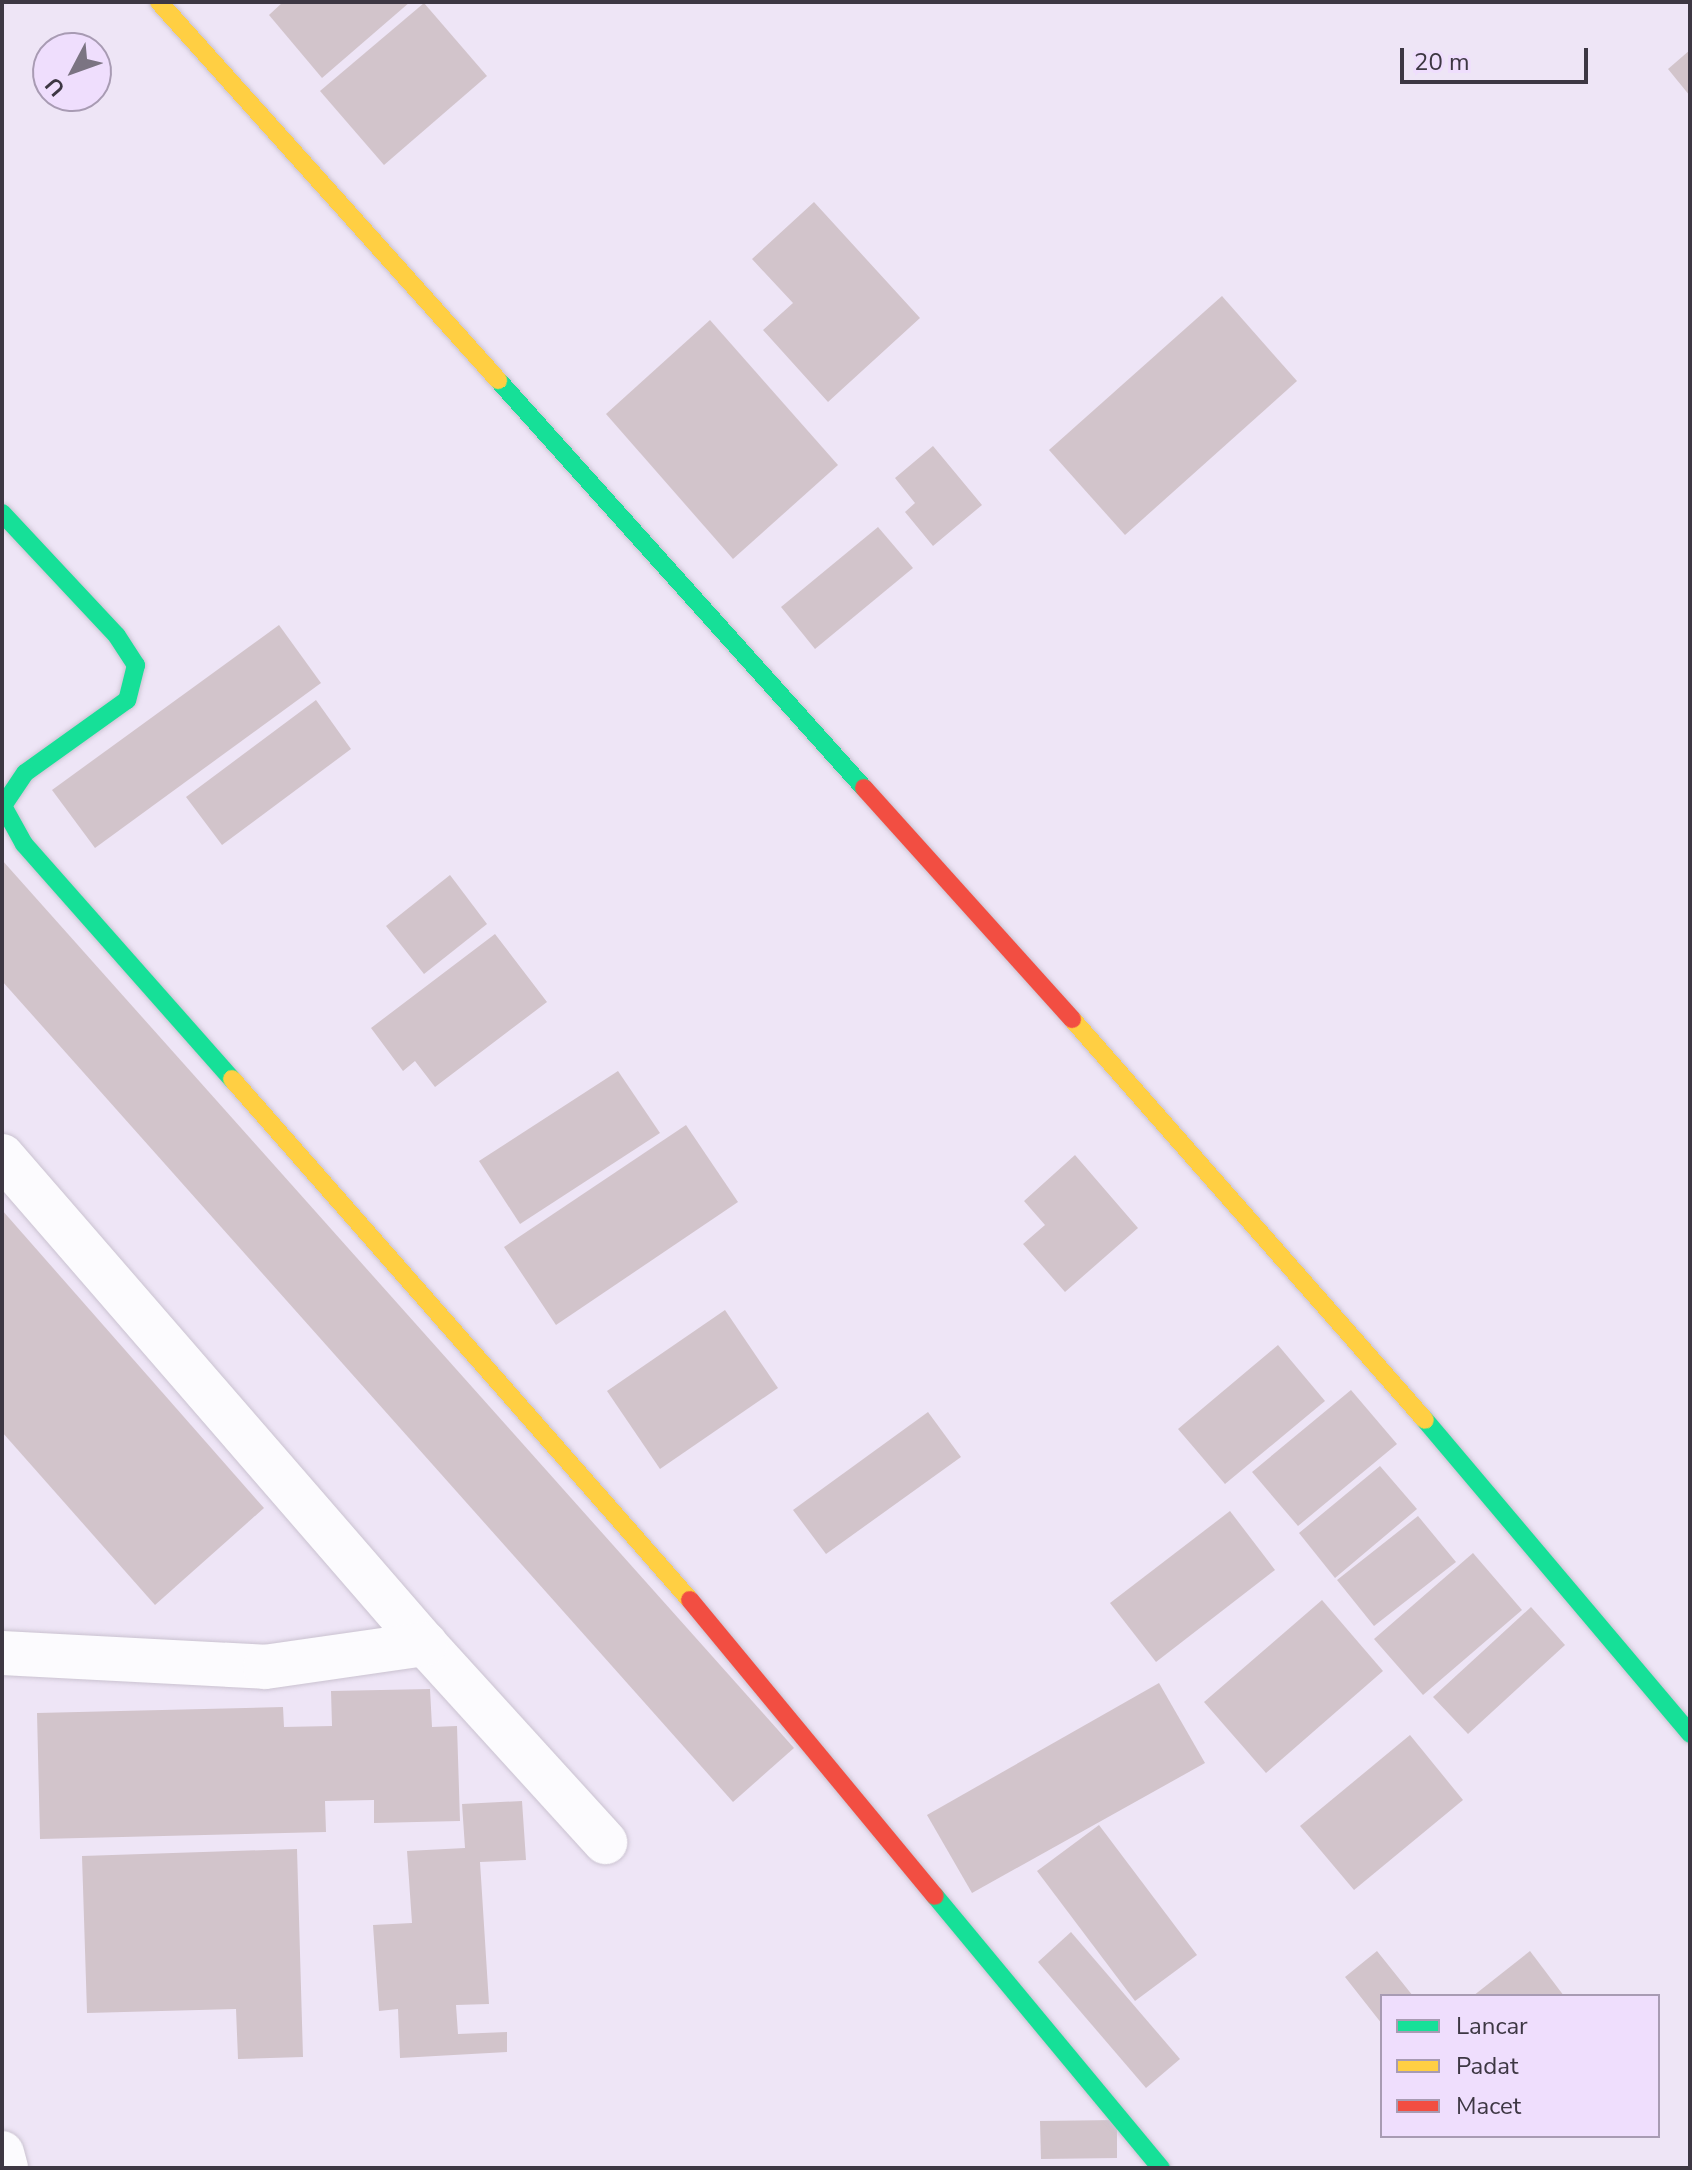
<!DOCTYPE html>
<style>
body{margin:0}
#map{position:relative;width:1692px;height:2170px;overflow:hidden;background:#eee5f6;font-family:"Nunito Sans",sans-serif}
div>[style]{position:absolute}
.building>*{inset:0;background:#d2c4cb}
.roads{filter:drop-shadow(0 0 2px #cac2d0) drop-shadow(0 0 2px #cac2d0)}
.street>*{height:44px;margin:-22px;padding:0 22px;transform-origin:22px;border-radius:22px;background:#fcfbfe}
.fast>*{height:18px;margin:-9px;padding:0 9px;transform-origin:9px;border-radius:9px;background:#16e098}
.slow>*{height:18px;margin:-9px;padding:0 9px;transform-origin:9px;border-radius:9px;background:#ffcf43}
.jam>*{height:18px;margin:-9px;padding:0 9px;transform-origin:9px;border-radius:9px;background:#f24e42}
span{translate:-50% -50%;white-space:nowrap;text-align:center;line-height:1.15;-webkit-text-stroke:6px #efdefd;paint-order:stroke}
.frame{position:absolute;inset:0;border:4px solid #3d3743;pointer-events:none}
.legend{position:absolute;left:1380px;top:1994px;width:280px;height:144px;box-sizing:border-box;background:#efdefd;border:2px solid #a89bb3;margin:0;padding:10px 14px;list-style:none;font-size:24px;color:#3d3743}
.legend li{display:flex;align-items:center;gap:16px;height:40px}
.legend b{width:40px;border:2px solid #a89bb3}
.north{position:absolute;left:32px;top:32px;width:80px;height:80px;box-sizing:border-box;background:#efdefd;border:2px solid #a89bb3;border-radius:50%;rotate:229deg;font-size:22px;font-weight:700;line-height:32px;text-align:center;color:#3d3743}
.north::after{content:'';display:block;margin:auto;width:28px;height:36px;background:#7b7482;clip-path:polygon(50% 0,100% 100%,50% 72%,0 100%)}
.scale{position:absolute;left:1400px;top:48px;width:188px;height:36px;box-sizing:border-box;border:4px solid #3d3743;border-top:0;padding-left:10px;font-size:24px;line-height:28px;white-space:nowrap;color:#3d3743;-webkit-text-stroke:6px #efdefd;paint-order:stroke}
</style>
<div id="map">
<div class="building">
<div style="clip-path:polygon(283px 2px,410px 2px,322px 78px,269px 15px)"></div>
<div style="clip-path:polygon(424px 3px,487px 76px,384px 165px,320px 91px)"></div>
<div style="clip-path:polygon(1690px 50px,1690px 96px,1668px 69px)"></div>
<div style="clip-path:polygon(814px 202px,920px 318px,828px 402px,763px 330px,793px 303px,752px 259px)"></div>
<div style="clip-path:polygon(1222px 296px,1297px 381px,1125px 535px,1049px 450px)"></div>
<div style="clip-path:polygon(710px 320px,838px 465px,733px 559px,606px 414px)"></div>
<div style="clip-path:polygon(933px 446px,982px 505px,933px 546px,905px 512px,915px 503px,895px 478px)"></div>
<div style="clip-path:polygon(878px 527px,913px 568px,815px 649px,781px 607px)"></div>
<div style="clip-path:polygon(279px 625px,321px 683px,95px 848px,52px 790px)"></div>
<div style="clip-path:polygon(316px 700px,351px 749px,222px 845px,186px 797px)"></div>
<div style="clip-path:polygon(2px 860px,794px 1748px,733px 1802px,2px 981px)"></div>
<div style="clip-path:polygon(450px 875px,487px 924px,424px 974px,386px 926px)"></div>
<div style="clip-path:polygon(495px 934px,547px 1002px,435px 1087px,415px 1061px,403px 1071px,371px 1028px)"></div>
<div style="clip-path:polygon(618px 1071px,660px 1133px,520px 1224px,479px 1161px)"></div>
<div style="clip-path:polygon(686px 1125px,738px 1202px,556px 1325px,504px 1247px)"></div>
<div style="clip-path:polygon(1075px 1155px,1138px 1228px,1065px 1292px,1023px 1244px,1045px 1225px,1024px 1201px)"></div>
<div style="clip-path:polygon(2px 1210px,264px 1508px,155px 1605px,2px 1432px)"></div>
<div style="clip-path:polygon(725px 1310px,778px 1388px,660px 1469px,607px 1391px)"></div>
<div style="clip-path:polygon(1278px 1345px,1325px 1401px,1225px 1484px,1178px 1429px)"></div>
<div style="clip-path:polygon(1351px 1390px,1397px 1444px,1298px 1526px,1252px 1472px)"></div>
<div style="clip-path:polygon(928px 1412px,961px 1457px,826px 1554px,793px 1510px)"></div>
<div style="clip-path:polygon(1380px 1466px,1417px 1509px,1335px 1578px,1299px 1533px)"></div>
<div style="clip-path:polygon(1230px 1511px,1275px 1570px,1156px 1662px,1110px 1603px)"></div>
<div style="clip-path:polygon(1418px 1516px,1456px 1562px,1374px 1626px,1337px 1580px)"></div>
<div style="clip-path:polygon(1473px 1553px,1522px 1610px,1423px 1695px,1374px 1639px)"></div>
<div style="clip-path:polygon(1322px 1600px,1383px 1671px,1266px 1773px,1204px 1702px)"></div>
<div style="clip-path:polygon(1531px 1607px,1565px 1645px,1468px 1734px,1433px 1697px)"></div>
<div style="clip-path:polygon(1159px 1683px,1205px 1763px,972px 1893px,927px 1815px)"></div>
<div style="clip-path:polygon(430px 1689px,432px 1727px,457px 1726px,460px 1821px,374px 1823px,374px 1800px,325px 1801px,326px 1832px,40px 1839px,37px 1713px,283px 1707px,284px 1727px,332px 1726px,331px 1691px)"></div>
<div style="clip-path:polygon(1410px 1735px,1463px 1800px,1354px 1890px,1300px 1826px)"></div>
<div style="clip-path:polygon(522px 1801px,526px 1860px,480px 1862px,489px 2004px,456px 2005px,458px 2034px,507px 2032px,507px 2052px,400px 2058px,398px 2009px,379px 2011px,373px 1925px,412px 1923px,407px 1851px,465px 1848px,462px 1804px)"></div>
<div style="clip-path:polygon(1099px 1825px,1197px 1955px,1135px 2001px,1037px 1871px)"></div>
<div style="clip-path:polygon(297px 1849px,303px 2057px,238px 2059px,236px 2009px,87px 2013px,82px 1856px)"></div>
<div style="clip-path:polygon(1071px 1932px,1180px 2059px,1146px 2088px,1038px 1962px)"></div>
<div style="clip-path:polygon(1377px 1951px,1413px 1996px,1382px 1996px,1382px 2024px,1345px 1977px)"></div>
<div style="clip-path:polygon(1530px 1951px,1564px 1996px,1473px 1996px)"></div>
<div style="clip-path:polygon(1117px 2120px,1117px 2158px,1041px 2159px,1040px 2121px)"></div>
</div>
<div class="roads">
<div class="street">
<div style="left:2px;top:1156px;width:646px;rotate:49.08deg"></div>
<div style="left:425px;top:1644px;width:268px;rotate:47.7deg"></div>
<div style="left:2px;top:1653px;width:263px;rotate:3deg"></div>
<div style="left:265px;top:1667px;width:162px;rotate:-8.2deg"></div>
<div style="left:2px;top:2153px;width:16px;rotate:75deg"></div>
</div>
<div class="fast">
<div style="left:498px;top:380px;width:548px;rotate:48.11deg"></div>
<div style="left:2px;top:513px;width:168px;rotate:46.9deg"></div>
<div style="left:117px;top:636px;width:35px;rotate:57deg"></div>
<div style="left:136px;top:665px;width:36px;rotate:104deg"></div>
<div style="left:127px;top:700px;width:125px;rotate:144.4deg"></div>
<div style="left:25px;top:773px;width:40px;rotate:124deg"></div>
<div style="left:3px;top:806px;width:43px;rotate:61.1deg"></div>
<div style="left:24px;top:844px;width:314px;rotate:48.5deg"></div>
<div style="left:1425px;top:1420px;width:411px;rotate:49.8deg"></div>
<div style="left:935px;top:1896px;width:354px;rotate:50.3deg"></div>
</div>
<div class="slow">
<div style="left:159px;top:2px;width:508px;rotate:48.11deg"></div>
<div style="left:1072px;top:1019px;width:534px;rotate:48.64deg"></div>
<div style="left:232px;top:1079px;width:694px;rotate:48.68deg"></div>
</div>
<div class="jam">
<div style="left:864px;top:788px;width:311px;rotate:48deg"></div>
<div style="left:690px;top:1600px;width:384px;rotate:50.4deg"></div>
</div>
</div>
<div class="frame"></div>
<ul class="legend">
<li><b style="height:10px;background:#16e098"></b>Lancar</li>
<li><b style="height:10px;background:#ffcf43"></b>Padat</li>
<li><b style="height:10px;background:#f24e42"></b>Macet</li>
</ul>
<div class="north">U</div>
<div class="scale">20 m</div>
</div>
